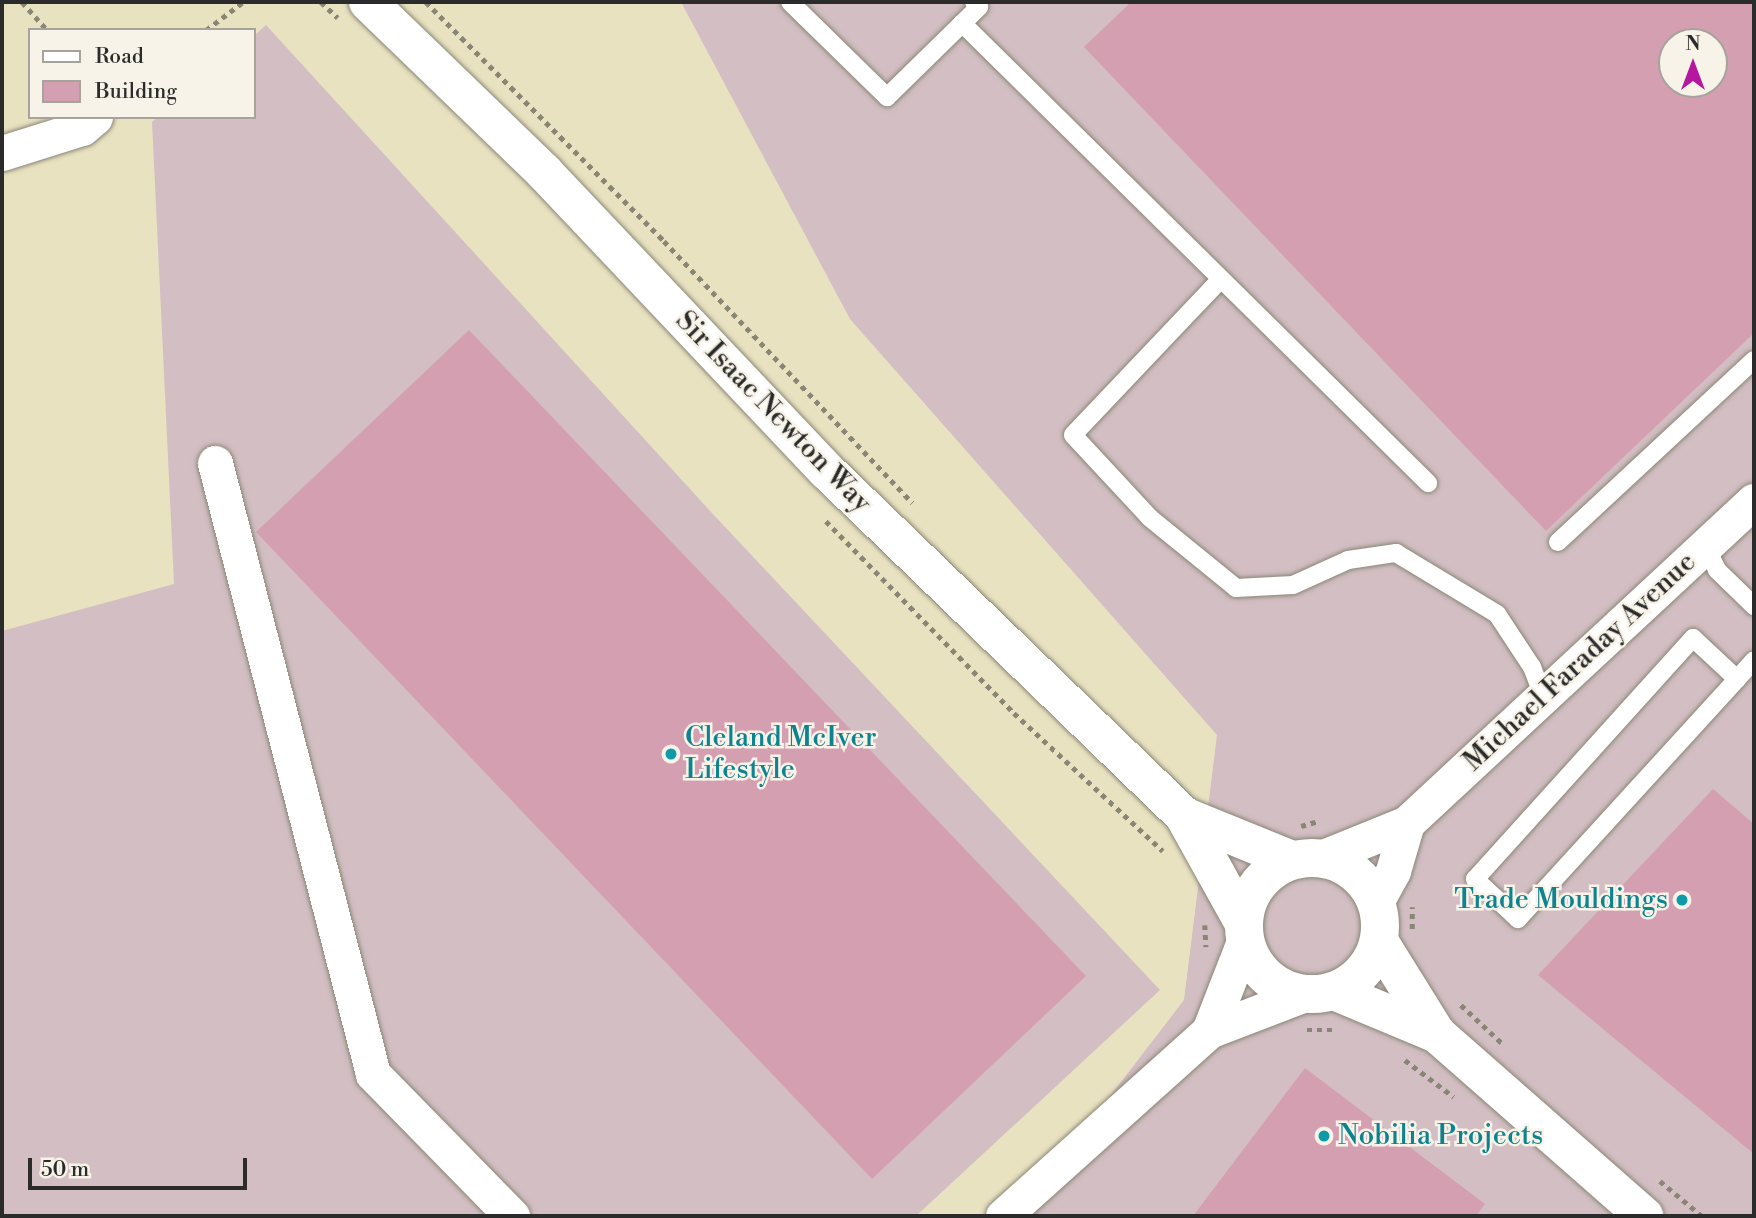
<!DOCTYPE html>
<style>
body{margin:0}
#map{position:relative;width:1756px;height:1218px;overflow:hidden;background:#e9e2c1;font-family:"Libre Bodoni",serif}
div>[style]{position:absolute}
.industrial>*{inset:0;background:#d2bec3}
.building>*{inset:0;background:#d59fb2}
.path>*{height:4.5px;margin-top:-2.25px;transform-origin:0;background:repeating-linear-gradient(90deg,#8a8676 0 5px,transparent 0 10px)}
.roads{filter:drop-shadow(0 0 2px #8a8676) drop-shadow(0 0 2px #8a8676)}
.service>*{height:18px;margin:-9px;padding:0 9px;transform-origin:9px;border-radius:9px;background:#fff}
.minor>*{height:35px;margin:-17.5px;padding:0 17.5px;transform-origin:17.5px;border-radius:17.5px;background:#fff}
.trunk>*{height:38px;margin:-19px;padding:0 19px;transform-origin:19px;border-radius:19px;background:#fff}
.trunk>.ring{margin:-19px;padding:0;box-sizing:content-box;background:none;border:38px solid #fff;border-radius:50%}
.dots>*{width:19px;height:19px;translate:-50% -50%;box-sizing:border-box;border:4px solid #f7f3e8;border-radius:50%}
span{translate:-50% -50%;white-space:nowrap;text-align:center;line-height:1.15;-webkit-text-stroke:5px #f7f3e8;paint-order:stroke}
.street-label{font-size:28px;color:#2b2b2b}
.culture-label{font-size:28px;color:#0d838f}
.left{translate:0 -50%;text-align:left}
.right{translate:-100% -50%;text-align:right}
.frame{position:absolute;inset:0;border:4px solid #2b2b2b;pointer-events:none}
.legend{position:absolute;left:28px;top:28px;width:228px;height:91px;box-sizing:border-box;background:#f7f3e8;border:2px solid #a5a39c;margin:0;padding:9px 12px;list-style:none;font-size:21px;color:#2b2b2b}
.legend li{display:flex;align-items:center;gap:14px;height:35px}
.legend b{width:35px;border:2px solid #a5a39c}
.north{position:absolute;left:1658px;top:28px;width:70px;height:70px;box-sizing:border-box;background:#f7f3e8;border:2px solid #a5a39c;border-radius:50%;rotate:0deg;font-size:19px;font-weight:700;line-height:28px;text-align:center;color:#2b2b2b}
.north::after{content:'';display:block;margin:auto;width:24px;height:32px;background:#b5179e;clip-path:polygon(50% 0,100% 100%,50% 72%,0 100%)}
.scale{position:absolute;left:28px;top:1158px;width:219px;height:32px;box-sizing:border-box;border:4px solid #2b2b2b;border-top:0;padding-left:9px;font-size:21px;line-height:24px;white-space:nowrap;color:#2b2b2b;-webkit-text-stroke:5px #f7f3e8;paint-order:stroke}
</style>
<div id="map">
<div class="industrial">
<div style="clip-path:polygon(evenodd,681px 2px,1754px 2px,1754px 1216px,1018px 1216px,1184px 1000px,1217px 735px,850px 319px,681px 2px,1672px 42px,1714px 42px,1714px 84px,1672px 84px,1672px 42px)"></div>
<div style="clip-path:polygon(266px 25px,711px 512px,1160px 990px,916px 1216px,2px 1216px,2px 631px,174px 584px,152px 122px,158px 117px,254px 117px,254px 36px)"></div>
</div>
<div class="building">
<div style="clip-path:polygon(evenodd,1131px 2px,1754px 2px,1754px 333px,1546px 531px,1084px 47px,1131px 2px,1672px 42px,1714px 42px,1714px 84px,1672px 84px,1672px 42px)"></div>
<div style="clip-path:polygon(469px 330px,1086px 976px,872px 1179px,256px 532px)"></div>
<div style="clip-path:polygon(1713px 789px,1754px 824px,1754px 1154px,1538px 975px)"></div>
<div style="clip-path:polygon(1305px 1068px,1485px 1204px,1476px 1216px,1193px 1216px)"></div>
</div>
<div class="path">
<div style="left:22px;top:2px;width:38px;rotate:48deg"></div>
<div style="left:321px;top:2px;width:23px;rotate:43deg"></div>
<div style="left:426px;top:2px;width:337px;rotate:45.1deg"></div>
<div style="left:664px;top:241px;width:361px;rotate:46.5deg"></div>
<div style="left:206px;top:30px;width:46px;rotate:-37.1deg"></div>
<div style="left:826px;top:521px;width:269px;rotate:45.6deg"></div>
<div style="left:1014px;top:713px;width:203px;rotate:42.8deg"></div>
<div style="left:1301px;top:826px;width:19px;rotate:-16deg"></div>
<div style="left:1205px;top:925px;width:22px;rotate:87deg"></div>
<div style="left:1412px;top:929px;width:22px;rotate:-90deg"></div>
<div style="left:1461px;top:1005px;width:57px;rotate:42.9deg"></div>
<div style="left:1307px;top:1030px;width:30px"></div>
<div style="left:1405px;top:1060px;width:61px;rotate:37.1deg"></div>
<div style="left:1660px;top:1181px;width:55px;rotate:39.8deg"></div>
</div>
<div class="roads">
<div class="service">
<div style="left:790px;top:2px;width:136px;rotate:44.4deg"></div>
<div style="left:887px;top:97px;width:129px;rotate:-44.4deg"></div>
<div style="left:979px;top:7px;width:7px;rotate:-135deg"></div>
<div style="left:962px;top:23px;width:655px;rotate:44.63deg"></div>
<div style="left:1219px;top:281px;width:212px;rotate:133.5deg"></div>
<div style="left:1073px;top:435px;width:113px;rotate:47.1deg"></div>
<div style="left:1150px;top:518px;width:111px;rotate:39.1deg"></div>
<div style="left:1236px;top:588px;width:57px;rotate:-3deg"></div>
<div style="left:1293px;top:585px;width:60px;rotate:-24.4deg"></div>
<div style="left:1348px;top:560px;width:49px;rotate:-8.3deg"></div>
<div style="left:1396px;top:553px;width:118px;rotate:31.1deg"></div>
<div style="left:1497px;top:614px;width:64px;rotate:56.6deg"></div>
<div style="left:1532px;top:667px;width:30px;rotate:69deg"></div>
<div style="left:1558px;top:542px;width:267px;rotate:-42.9deg"></div>
<div style="left:1705px;top:545px;width:28px;rotate:64deg"></div>
<div style="left:1717px;top:570px;width:52px;rotate:44.2deg"></div>
<div style="left:1737px;top:679px;width:60px;rotate:-137deg"></div>
<div style="left:1693px;top:638px;width:325px;rotate:132.1deg"></div>
<div style="left:1475px;top:879px;width:59px;rotate:42.9deg"></div>
<div style="left:1518px;top:919px;width:325px;rotate:-47.6deg"></div>
<div style="left:1737px;top:679px;width:25px;rotate:-48deg"></div>
</div>
<div class="minor">
<div style="left:2px;top:153px;width:84px;rotate:-17.4deg"></div>
<div style="left:82px;top:128px;width:17px;rotate:-40deg"></div>
<div style="left:215px;top:463px;width:631px;rotate:75.5deg"></div>
<div style="left:373px;top:1074px;width:199px;rotate:45.6deg"></div>
<div style="left:1321px;top:858px;width:93px;rotate:-22.1deg"></div>
<div style="left:1407px;top:823px;width:473px;rotate:-42.9deg"></div>
<div style="left:1376px;top:902px;width:35px;rotate:-61deg"></div>
<div style="left:1393px;top:871px;width:50px;rotate:-73.7deg"></div>
<div style="left:1209px;top:1031px;width:97px;rotate:-68.7deg"></div>
<div style="left:1003px;top:1216px;width:277px;rotate:-41.9deg"></div>
<div style="left:1209px;top:1031px;width:101px;rotate:-21deg"></div>
</div>
<div class="trunk">
<div style="left:368px;top:2px;width:245px;rotate:44deg"></div>
<div style="left:544px;top:172px;width:412px;rotate:46.6deg"></div>
<div style="left:827px;top:471px;width:496px;rotate:44deg"></div>
<div style="left:1184px;top:816px;width:121px;rotate:60.9deg"></div>
<div style="left:1184px;top:816px;width:117px;rotate:22.2deg"></div>
<div class="ring" style="left:1244px;top:858px;width:98px;height:98px"></div>
<div style="left:1379px;top:941px;width:110px;rotate:58.1deg"></div>
<div style="left:1437px;top:1034px;width:276px;rotate:41.3deg"></div>
<div style="left:1334px;top:991px;width:112px;rotate:22.7deg"></div>
</div>
</div>
<div class="dots">
<div style="left:671px;top:754px;background:#0f9aa8"></div>
<div style="left:1682px;top:900px;background:#0f9aa8"></div>
<div style="left:1324px;top:1136px;background:#0f9aa8"></div>
</div>
<div class="street-label">
<span style="left:773px;top:412px;rotate:46deg">Sir Isaac Newton Way</span>
<span style="left:1580px;top:662px;rotate:-43deg">Michael Faraday Avenue</span>
</div>
<div class="culture-label">
<span class="left" style="left:685px;top:754px">Cleland McIver<br>Lifestyle</span>
<span class="right" style="left:1668px;top:900px">Trade Mouldings</span>
<span class="left" style="left:1338px;top:1136px">Nobilia Projects</span>
</div>
<div class="frame"></div>
<ul class="legend">
<li><b style="height:9px;background:#fff"></b>Road</li>
<li><b style="height:19px;background:#d59fb2"></b>Building</li>
</ul>
<div class="north">N</div>
<div class="scale">50 m</div>
</div>
